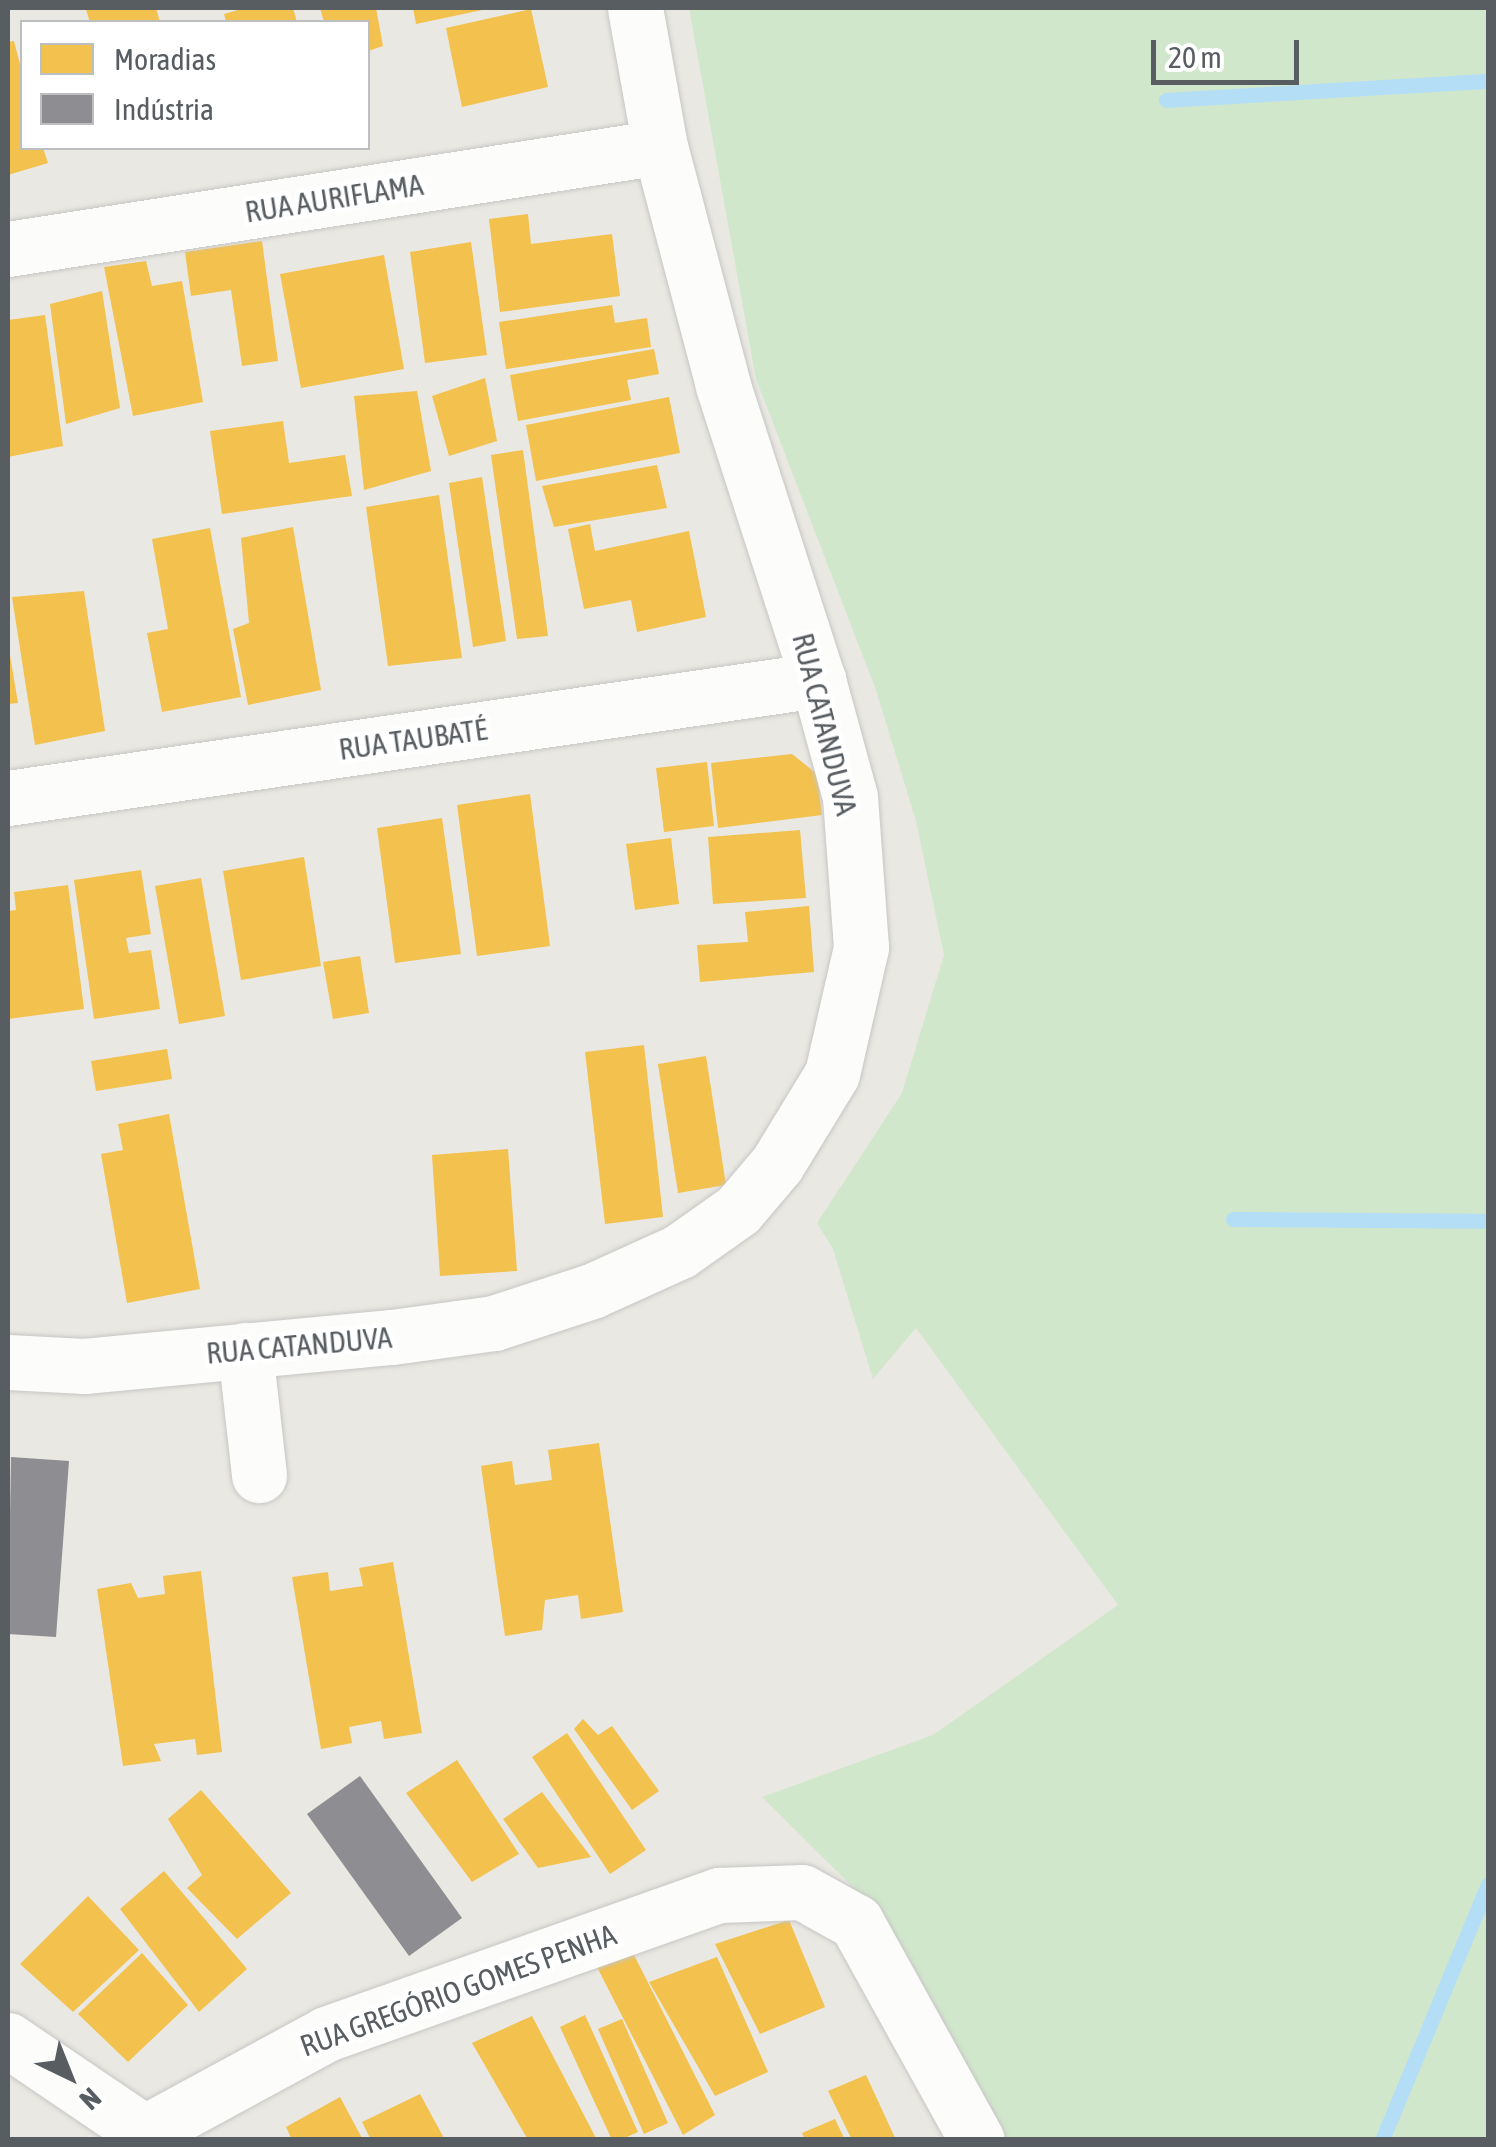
<!DOCTYPE html>
<meta charset="utf-8">
<style>
body{margin:0}
#map{position:relative;width:1496px;height:2147px;overflow:hidden;background:#eae8e2;font-family:"Asap Condensed",sans-serif}
div>[style]{position:absolute}
.green>*{inset:0;background:#d1e7cc}
.homes>*{inset:0;background:#f2c14e}
.industry>*{inset:0;background:#8d8d92}
.stream>*{height:15px;margin:-7.5px;padding:0 7.5px;transform-origin:7.5px;border-radius:7.5px;background:#b4def6}
.roads{filter:drop-shadow(0 0 2px #c6c6c5) drop-shadow(0 0 2px #c6c6c5)}
.minor>*{height:55px;margin:-27.5px;padding:0 27.5px;transform-origin:27.5px;border-radius:27.5px;background:#fcfcfb}
span{translate:-50% -50%;white-space:nowrap;text-align:center;line-height:1.15;-webkit-text-stroke:10px #fff;paint-order:stroke}
.street-label{font-size:30px;color:#585d62}
.frame{position:absolute;inset:0;border:10px solid #585d62;pointer-events:none}
.legend{position:absolute;left:20px;top:20px;width:350px;height:130px;box-sizing:border-box;background:#fff;border:2px solid #bcbec0;margin:0;padding:12px 18px;list-style:none;font-size:30px;color:#585d62}
.legend li{display:flex;align-items:center;gap:20px;height:50px}
.legend b{width:50px;border:2px solid #bcbec0}
.north{position:absolute;left:20px;top:2027px;width:100px;height:100px;-webkit-text-stroke:8px #fff;paint-order:stroke;rotate:137deg;font-size:28px;font-weight:700;line-height:40px;text-align:center;color:#585d62}
.north::after{content:'';display:block;margin:auto;width:35px;height:45px;background:#585d62;clip-path:polygon(50% 0,100% 100%,50% 72%,0 100%)}
.scale{position:absolute;left:1151px;top:40px;width:148px;height:45px;box-sizing:border-box;border:5px solid #585d62;border-top:0;padding-left:12px;font-size:30px;line-height:35px;white-space:nowrap;color:#585d62;-webkit-text-stroke:8px #fff;paint-order:stroke}
</style>
<div id="map">
<div class="green">
<div style="clip-path:polygon(689px 8px,1488px 8px,1488px 2139px,994px 2139px,875px 1909px,762px 1797px,933px 1735px,1118px 1605px,916px 1328px,873px 1379px,833px 1249px,817px 1223px,902px 1093px,944px 955px,916px 821px,876px 690px,756px 379px)"></div>
</div>
<div class="homes">
<div style="clip-path:polygon(95px 8px,156px 8px,160px 22px,90px 22px,86px 10px)"></div>
<div style="clip-path:polygon(245px 8px,293px 8px,297px 22px,226px 22px,224px 14px)"></div>
<div style="clip-path:polygon(320px 8px,376px 8px,383px 46px,368px 51px,368px 22px,324px 22px)"></div>
<div style="clip-path:polygon(413px 8px,487px 8px,487px 9px,416px 24px)"></div>
<div style="clip-path:polygon(531px 9px,548px 87px,462px 107px,446px 28px)"></div>
<div style="clip-path:polygon(14px 41px,22px 72px,22px 148px,43px 148px,48px 163px,8px 175px,8px 42px)"></div>
<div style="clip-path:polygon(528px 214px,531px 244px,612px 234px,620px 296px,500px 312px,489px 219px)"></div>
<div style="clip-path:polygon(262px 241px,278px 361px,242px 366px,231px 290px,191px 296px,185px 252px)"></div>
<div style="clip-path:polygon(471px 242px,487px 355px,425px 363px,410px 252px)"></div>
<div style="clip-path:polygon(384px 255px,404px 369px,301px 388px,280px 274px)"></div>
<div style="clip-path:polygon(146px 261px,152px 286px,182px 281px,203px 402px,133px 416px,104px 267px)"></div>
<div style="clip-path:polygon(102px 291px,120px 408px,66px 424px,50px 304px)"></div>
<div style="clip-path:polygon(612px 305px,615px 323px,647px 318px,651px 347px,506px 369px,499px 322px)"></div>
<div style="clip-path:polygon(45px 315px,63px 446px,8px 457px,8px 320px)"></div>
<div style="clip-path:polygon(654px 349px,659px 374px,627px 380px,631px 400px,518px 421px,510px 375px)"></div>
<div style="clip-path:polygon(485px 378px,497px 441px,449px 456px,432px 396px)"></div>
<div style="clip-path:polygon(417px 391px,431px 471px,364px 490px,354px 396px)"></div>
<div style="clip-path:polygon(669px 397px,680px 453px,536px 481px,526px 425px)"></div>
<div style="clip-path:polygon(283px 421px,289px 463px,345px 455px,352px 496px,222px 514px,210px 431px)"></div>
<div style="clip-path:polygon(523px 450px,548px 636px,517px 639px,491px 455px)"></div>
<div style="clip-path:polygon(657px 465px,667px 508px,554px 527px,542px 486px)"></div>
<div style="clip-path:polygon(482px 477px,506px 641px,473px 647px,449px 483px)"></div>
<div style="clip-path:polygon(439px 495px,462px 658px,388px 666px,366px 507px)"></div>
<div style="clip-path:polygon(590px 524px,595px 551px,689px 531px,706px 617px,637px 632px,631px 600px,584px 609px,568px 529px)"></div>
<div style="clip-path:polygon(293px 527px,321px 690px,248px 705px,233px 629px,249px 623px,241px 538px)"></div>
<div style="clip-path:polygon(210px 528px,241px 697px,162px 712px,147px 633px,168px 629px,152px 539px)"></div>
<div style="clip-path:polygon(84px 591px,105px 731px,35px 745px,12px 597px)"></div>
<div style="clip-path:polygon(8px 643px,18px 703px,8px 704px)"></div>
<div style="clip-path:polygon(792px 754px,817px 774px,822px 815px,718px 828px,711px 763px)"></div>
<div style="clip-path:polygon(707px 762px,714px 826px,664px 832px,656px 768px)"></div>
<div style="clip-path:polygon(530px 794px,550px 946px,477px 956px,457px 805px)"></div>
<div style="clip-path:polygon(442px 818px,461px 954px,395px 963px,377px 828px)"></div>
<div style="clip-path:polygon(800px 830px,806px 898px,713px 904px,708px 837px)"></div>
<div style="clip-path:polygon(671px 838px,679px 904px,635px 910px,626px 844px)"></div>
<div style="clip-path:polygon(304px 857px,321px 966px,241px 980px,223px 871px)"></div>
<div style="clip-path:polygon(141px 870px,151px 934px,126px 938px,129px 953px,151px 950px,160px 1009px,94px 1019px,74px 880px)"></div>
<div style="clip-path:polygon(201px 878px,225px 1016px,179px 1024px,155px 886px)"></div>
<div style="clip-path:polygon(68px 885px,84px 1009px,8px 1019px,8px 911px,16px 910px,14px 892px)"></div>
<div style="clip-path:polygon(809px 906px,814px 972px,700px 982px,697px 945px,748px 942px,745px 912px)"></div>
<div style="clip-path:polygon(360px 956px,369px 1013px,333px 1019px,323px 962px)"></div>
<div style="clip-path:polygon(644px 1045px,663px 1217px,605px 1224px,585px 1052px)"></div>
<div style="clip-path:polygon(167px 1049px,172px 1079px,96px 1091px,91px 1061px)"></div>
<div style="clip-path:polygon(706px 1056px,726px 1185px,678px 1193px,658px 1064px)"></div>
<div style="clip-path:polygon(169px 1114px,200px 1289px,127px 1303px,101px 1154px,123px 1150px,118px 1124px)"></div>
<div style="clip-path:polygon(508px 1149px,517px 1271px,440px 1276px,432px 1155px)"></div>
<div style="clip-path:polygon(599px 1443px,623px 1612px,581px 1619px,578px 1595px,545px 1600px,542px 1630px,505px 1636px,481px 1466px,512px 1461px,515px 1485px,552px 1480px,548px 1450px)"></div>
<div style="clip-path:polygon(393px 1562px,422px 1733px,384px 1739px,381px 1721px,349px 1727px,352px 1743px,321px 1749px,292px 1577px,328px 1572px,330px 1591px,363px 1586px,359px 1568px)"></div>
<div style="clip-path:polygon(201px 1571px,222px 1752px,197px 1755px,195px 1739px,154px 1744px,161px 1761px,123px 1766px,97px 1589px,131px 1583px,138px 1598px,165px 1594px,163px 1576px)"></div>
<div style="clip-path:polygon(583px 1719px,598px 1735px,612px 1726px,659px 1791px,632px 1810px,574px 1729px)"></div>
<div style="clip-path:polygon(567px 1733px,646px 1850px,610px 1874px,532px 1757px)"></div>
<div style="clip-path:polygon(457px 1760px,519px 1854px,472px 1882px,406px 1793px)"></div>
<div style="clip-path:polygon(201px 1790px,291px 1893px,237px 1939px,187px 1888px,202px 1875px,168px 1819px)"></div>
<div style="clip-path:polygon(542px 1792px,591px 1857px,538px 1868px,503px 1819px)"></div>
<div style="clip-path:polygon(164px 1871px,247px 1969px,199px 2012px,120px 1909px)"></div>
<div style="clip-path:polygon(88px 1896px,139px 1950px,73px 2012px,20px 1964px)"></div>
<div style="clip-path:polygon(789px 1920px,825px 2007px,760px 2034px,715px 1944px)"></div>
<div style="clip-path:polygon(142px 1953px,188px 2005px,128px 2062px,78px 2014px)"></div>
<div style="clip-path:polygon(633px 1953px,715px 2115px,683px 2135px,596px 1965px)"></div>
<div style="clip-path:polygon(717px 1957px,768px 2072px,715px 2096px,649px 1982px)"></div>
<div style="clip-path:polygon(585px 2015px,638px 2132px,620px 2140px,612px 2140px,560px 2027px)"></div>
<div style="clip-path:polygon(532px 2016px,597px 2140px,528px 2140px,472px 2043px)"></div>
<div style="clip-path:polygon(622px 2019px,668px 2123px,644px 2134px,598px 2029px)"></div>
<div style="clip-path:polygon(866px 2075px,896px 2140px,852px 2140px,828px 2091px)"></div>
<div style="clip-path:polygon(420px 2094px,445px 2140px,371px 2140px,362px 2122px)"></div>
<div style="clip-path:polygon(340px 2097px,363px 2140px,292px 2140px,286px 2127px)"></div>
<div style="clip-path:polygon(835px 2119px,845px 2140px,805px 2140px,802px 2133px)"></div>
</div>
<div class="industry">
<div style="clip-path:polygon(11px 1457px,69px 1461px,56px 1637px,8px 1634px)"></div>
<div style="clip-path:polygon(360px 1776px,462px 1918px,409px 1956px,307px 1814px)"></div>
</div>
<div class="stream">
<div style="left:1166px;top:100px;width:323px;rotate:-3.4deg"></div>
<div style="left:1233px;top:1219px;width:255px;rotate:0.4deg"></div>
<div style="left:1382px;top:2140px;width:277px;rotate:-67.5deg"></div>
</div>
<div class="roads">
<div class="minor">
<div style="left:8px;top:249px;width:660px;rotate:-8.89deg"></div>
<div style="left:8px;top:798px;width:819px;rotate:-8.29deg"></div>
<div style="left:245px;top:1350px;width:126px;rotate:83.6deg"></div>
<div style="left:8px;top:1362px;width:76px;rotate:3deg"></div>
<div style="left:84px;top:1366px;width:309px;rotate:-5.4deg"></div>
<div style="left:392px;top:1337px;width:103px;rotate:-7.8deg"></div>
<div style="left:494px;top:1323px;width:103px;rotate:-18.1deg"></div>
<div style="left:592px;top:1291px;width:97px;rotate:-24.4deg"></div>
<div style="left:680px;top:1251px;width:71px;rotate:-35.3deg"></div>
<div style="left:738px;top:1210px;width:60px;rotate:-49.7deg"></div>
<div style="left:777px;top:1164px;width:105px;rotate:-58.6deg"></div>
<div style="left:832px;top:1074px;width:130px;rotate:-77.1deg"></div>
<div style="left:861px;top:947px;width:150px;rotate:-94.2deg"></div>
<div style="left:850px;top:797px;width:121px;rotate:-105.3deg"></div>
<div style="left:818px;top:680px;width:310px;rotate:-107.9deg"></div>
<div style="left:723px;top:385px;width:246px;rotate:-104.8deg"></div>
<div style="left:660px;top:147px;width:141px;rotate:-100.2deg"></div>
<div style="left:8px;top:2040px;width:164px;rotate:34.1deg"></div>
<div style="left:144px;top:2132px;width:9px;rotate:58deg"></div>
<div style="left:131px;top:2140px;width:222px;rotate:-28.5deg"></div>
<div style="left:326px;top:2034px;width:417px;rotate:-19.5deg"></div>
<div style="left:719px;top:1895px;width:83px;rotate:-2.1deg"></div>
<div style="left:802px;top:1892px;width:62px;rotate:29.1deg"></div>
<div style="left:856px;top:1922px;width:249px;rotate:61deg"></div>
</div>
</div>
<div class="street-label">
<span style="left:334px;top:198px;rotate:-9deg">RUA AURIFLAMA</span>
<span style="left:825px;top:724px;rotate:76deg">RUA CATANDUVA</span>
<span style="left:413px;top:739px;rotate:-8deg">RUA TAUBATÉ</span>
<span style="left:299px;top:1345px;rotate:-5deg">RUA CATANDUVA</span>
<span style="left:458px;top:1990px;rotate:-20deg">RUA GREGÓRIO GOMES PENHA</span>
</div>
<div class="frame"></div>
<ul class="legend">
<li><b style="height:28px;background:#f2c14e"></b>Moradias</li>
<li><b style="height:28px;background:#8d8d92"></b>Indústria</li>
</ul>
<div class="north">N</div>
<div class="scale">20 m</div>
</div>
